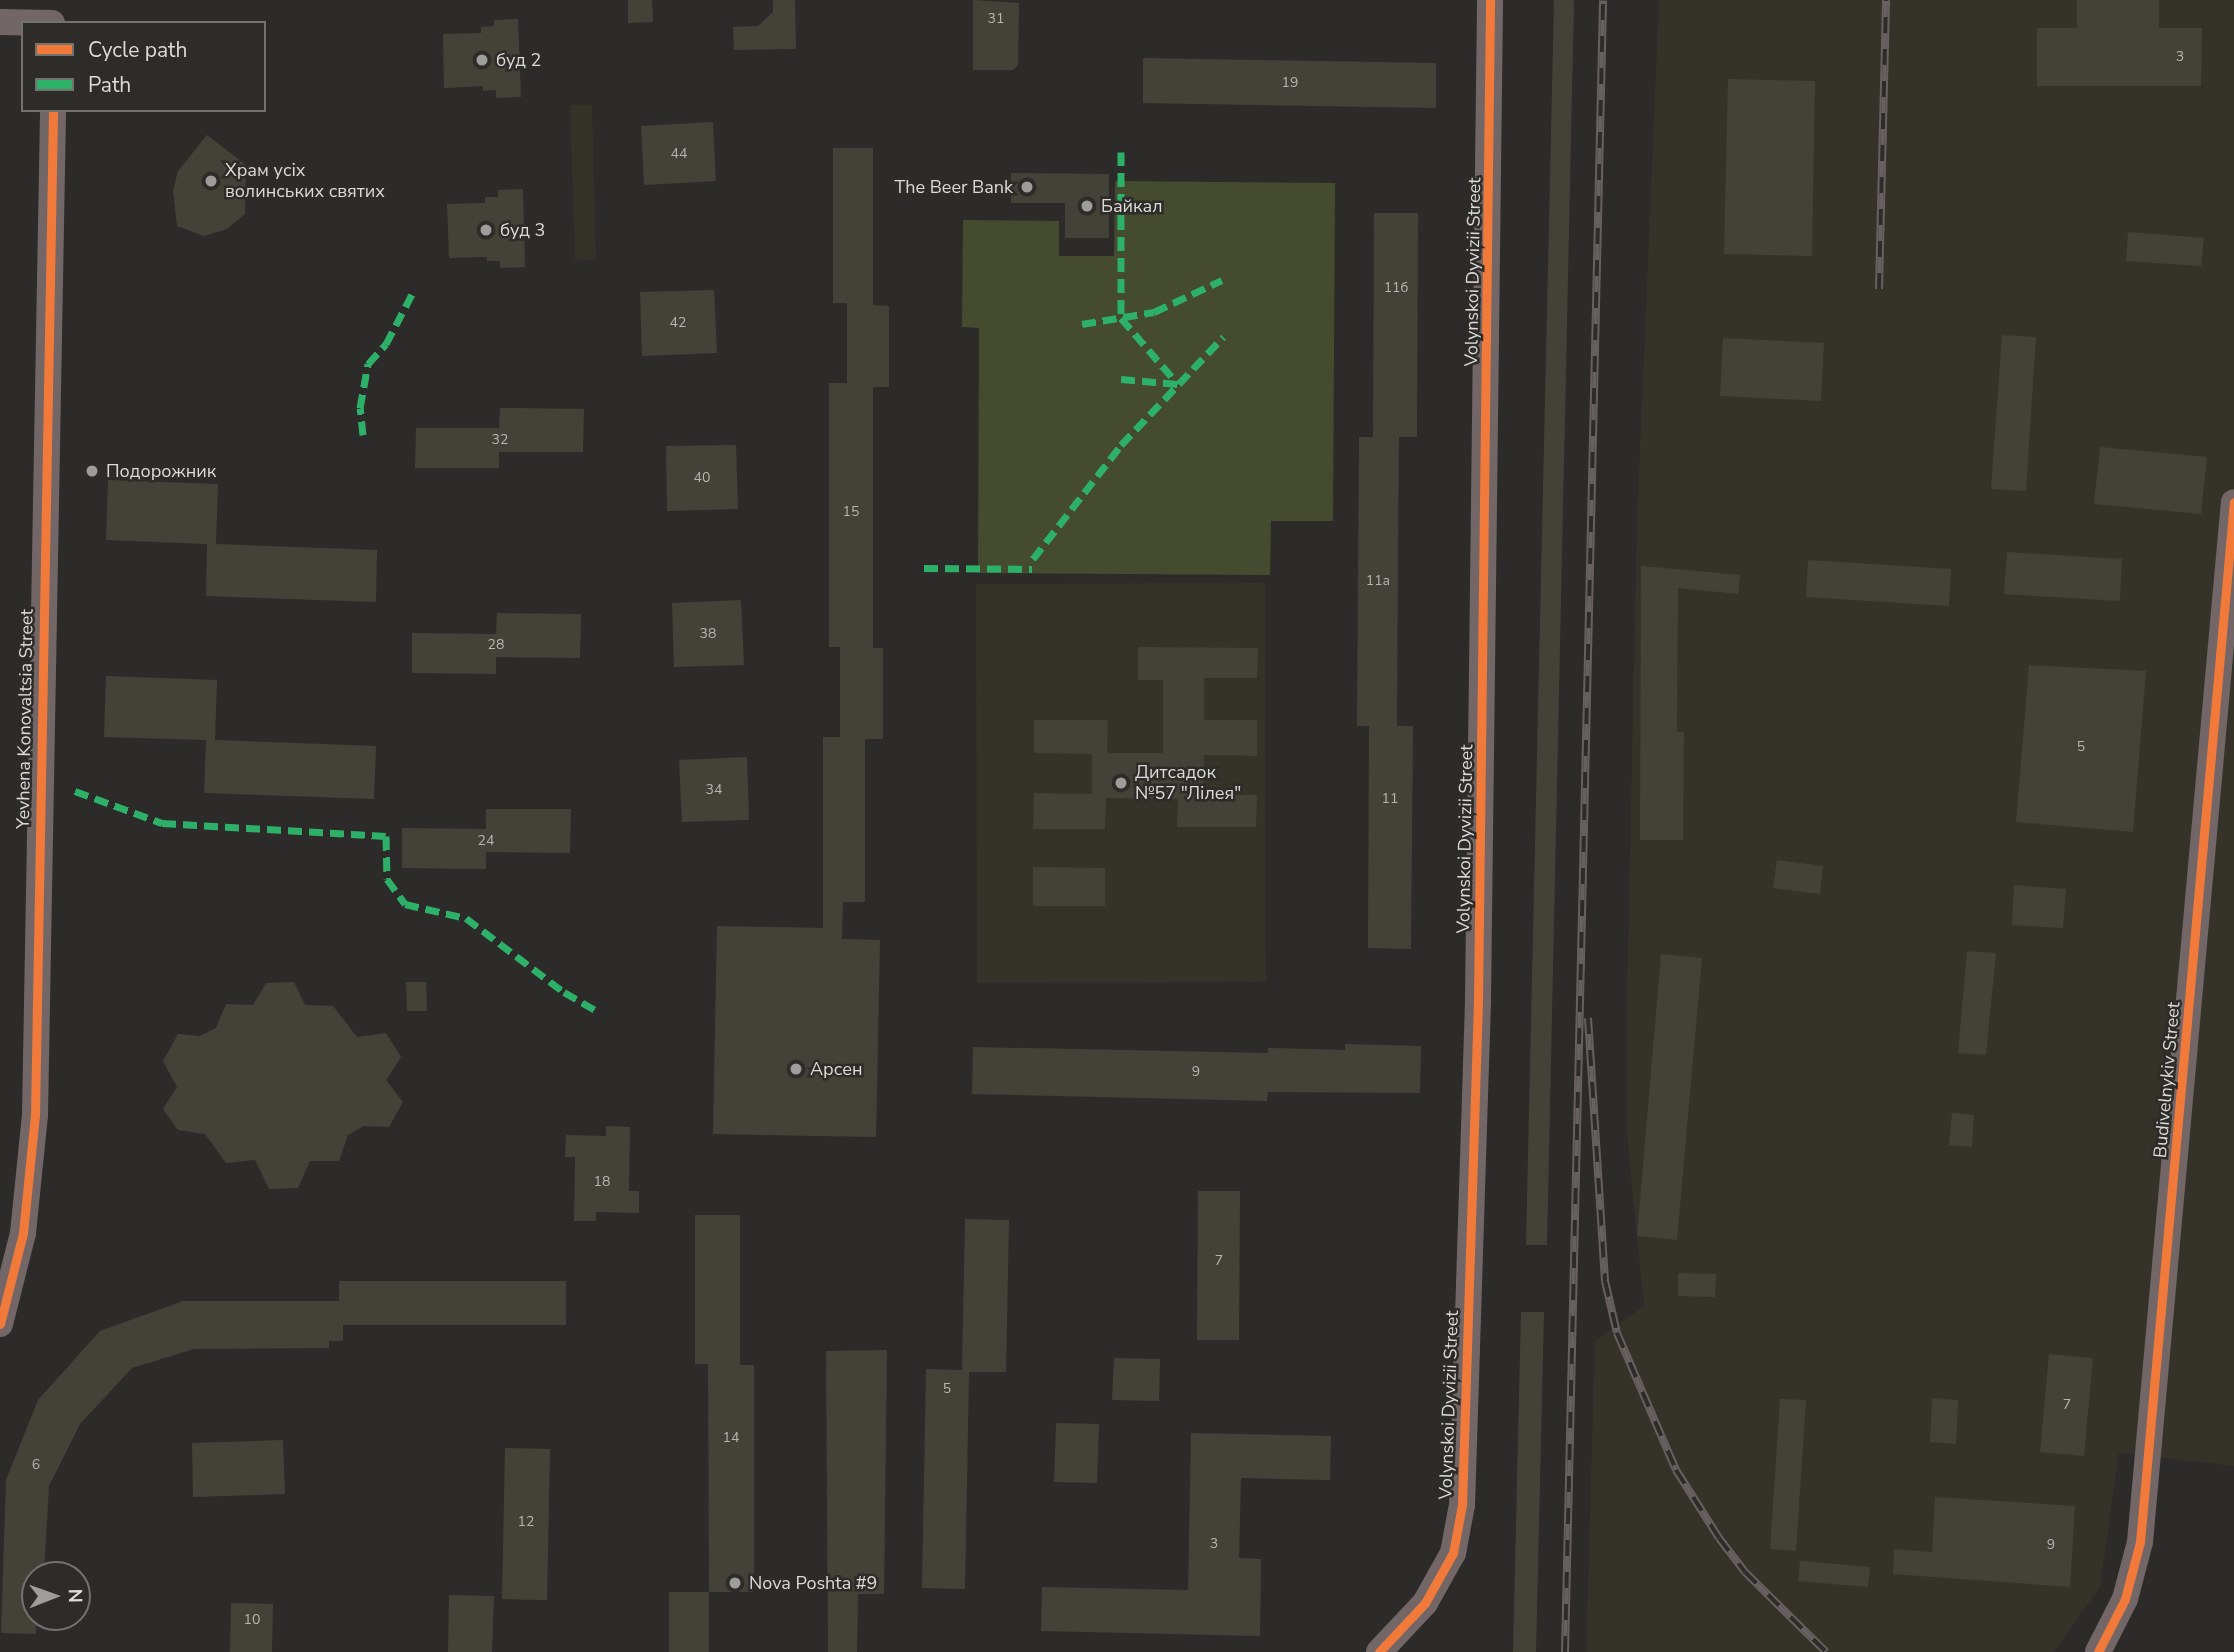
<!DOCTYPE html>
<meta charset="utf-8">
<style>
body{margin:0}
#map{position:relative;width:2234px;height:1652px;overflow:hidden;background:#2c2b2a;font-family:"Nunito Sans",sans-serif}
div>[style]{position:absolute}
.built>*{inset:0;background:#35322a}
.green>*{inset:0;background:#454b2e}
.building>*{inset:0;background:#444238}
.minor>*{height:26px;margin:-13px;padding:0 13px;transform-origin:13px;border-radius:13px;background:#736666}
.rail>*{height:8px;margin-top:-4px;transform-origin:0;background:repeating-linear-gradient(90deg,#2d2c29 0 16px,#666160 0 32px);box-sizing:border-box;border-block:2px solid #666160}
.quiet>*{height:7px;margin-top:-3.5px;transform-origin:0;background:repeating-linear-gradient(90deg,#2db169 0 14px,transparent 0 21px)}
.cycleway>*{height:9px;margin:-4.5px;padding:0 4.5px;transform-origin:4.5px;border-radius:4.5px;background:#f17a3a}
.dots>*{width:19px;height:19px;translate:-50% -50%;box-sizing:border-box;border:4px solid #2d2c29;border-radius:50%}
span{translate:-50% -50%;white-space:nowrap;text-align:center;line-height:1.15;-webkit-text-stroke:5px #2d2c29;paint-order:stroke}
.number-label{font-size:14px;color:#b6b5b1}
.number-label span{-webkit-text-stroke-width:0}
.poi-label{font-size:18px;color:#dcdbd9}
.left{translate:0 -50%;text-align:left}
.right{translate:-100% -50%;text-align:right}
.street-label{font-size:18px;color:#dcdbd9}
.legend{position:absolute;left:21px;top:21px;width:245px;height:91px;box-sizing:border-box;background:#2d2c29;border:2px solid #73726f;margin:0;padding:9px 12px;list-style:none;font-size:21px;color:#dcdbd9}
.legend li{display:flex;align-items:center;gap:14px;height:35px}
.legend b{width:35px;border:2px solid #73726f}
.north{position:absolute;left:21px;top:1561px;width:70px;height:70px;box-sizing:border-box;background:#2d2c29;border:2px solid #73726f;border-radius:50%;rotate:89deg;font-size:19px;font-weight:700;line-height:28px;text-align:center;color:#dcdbd9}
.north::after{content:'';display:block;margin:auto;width:24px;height:32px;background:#9e9d9c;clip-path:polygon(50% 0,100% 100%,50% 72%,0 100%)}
</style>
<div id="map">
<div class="built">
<div style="clip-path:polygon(1659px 0,2234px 0,2234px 1466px,2119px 1453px,2100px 1587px,2054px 1652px,1586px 1652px,1595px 1341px,1644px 1306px,1627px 1136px,1626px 1044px,1637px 519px)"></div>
<div style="clip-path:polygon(570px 105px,592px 105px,596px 259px,575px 260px)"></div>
<div style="clip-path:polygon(1265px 583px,1266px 982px,977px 983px,976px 584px)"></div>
</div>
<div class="green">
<div style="clip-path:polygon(1115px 181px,1335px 183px,1333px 521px,1271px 521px,1270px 575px,978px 573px,979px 328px,962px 327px,963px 220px,1059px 221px,1059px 256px,1114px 256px)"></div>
</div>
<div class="building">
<div style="clip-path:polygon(628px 0,652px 0,653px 22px,628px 23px)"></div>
<div style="clip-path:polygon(773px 0,795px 0,796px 49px,734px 50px,733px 27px,758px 26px,773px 12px)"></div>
<div style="clip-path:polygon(973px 0,1019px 3px,1018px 65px,1013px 70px,973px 70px)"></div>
<div style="clip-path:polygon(1554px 0,1574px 0,1547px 1245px,1526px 1245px)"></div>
<div style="clip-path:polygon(2077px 0,2159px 0,2159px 28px,2202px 28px,2201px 86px,2037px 86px,2037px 28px,2077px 28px)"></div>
<div style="clip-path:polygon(518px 19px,521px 97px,496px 98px,496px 90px,483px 91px,483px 86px,444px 88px,443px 34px,481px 33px,481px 27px,494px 26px,494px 20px)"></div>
<div style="clip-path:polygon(1143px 58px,1436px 63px,1436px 108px,1143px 103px)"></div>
<div style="clip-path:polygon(1728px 79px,1815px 81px,1812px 256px,1724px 254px)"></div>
<div style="clip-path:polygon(713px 122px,716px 181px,644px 185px,641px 126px)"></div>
<div style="clip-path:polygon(207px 135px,246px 165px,245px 214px,227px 229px,204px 236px,177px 226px,173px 191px,178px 171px)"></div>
<div style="clip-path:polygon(833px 148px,873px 148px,873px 305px,889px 306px,889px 387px,873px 387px,873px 648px,883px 648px,883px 739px,865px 739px,865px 902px,843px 902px,842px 939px,880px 940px,876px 1137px,713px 1134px,717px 926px,823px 928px,823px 737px,840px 737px,840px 647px,829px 647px,829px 383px,847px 383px,847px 303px,833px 303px)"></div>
<div style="clip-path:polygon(1011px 173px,1109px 174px,1109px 238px,1065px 238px,1065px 203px,1011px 203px)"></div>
<div style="clip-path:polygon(523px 189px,525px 267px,500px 268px,500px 261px,487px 261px,487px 257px,449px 258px,447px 204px,485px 203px,485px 197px,498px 197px,498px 190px)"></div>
<div style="clip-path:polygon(1374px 213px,1418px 213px,1417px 437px,1399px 437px,1398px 545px,1397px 726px,1413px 726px,1411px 949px,1368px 948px,1369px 726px,1357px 726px,1359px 437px,1373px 437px)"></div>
<div style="clip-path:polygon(2128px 232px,2204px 238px,2201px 266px,2126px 261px)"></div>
<div style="clip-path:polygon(714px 290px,717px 353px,642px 356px,640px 292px)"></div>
<div style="clip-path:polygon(2002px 335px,2036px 337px,2026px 491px,1991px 489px)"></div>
<div style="clip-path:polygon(1723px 338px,1824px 343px,1821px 401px,1720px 396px)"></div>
<div style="clip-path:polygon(500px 408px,584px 409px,583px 452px,499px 452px,499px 468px,415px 468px,416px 428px,499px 428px)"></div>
<div style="clip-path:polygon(736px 445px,738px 509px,667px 511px,666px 446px)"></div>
<div style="clip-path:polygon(2100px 447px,2207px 457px,2201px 514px,2094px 504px)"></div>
<div style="clip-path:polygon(108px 480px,218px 484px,216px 544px,377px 550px,376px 602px,206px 596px,207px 544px,106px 540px)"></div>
<div style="clip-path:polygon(2007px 552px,2122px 559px,2120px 601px,2004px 594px)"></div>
<div style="clip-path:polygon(1808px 560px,1951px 569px,1949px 606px,1806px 597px)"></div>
<div style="clip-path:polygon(1641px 566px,1740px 575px,1738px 594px,1678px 588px,1677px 732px,1684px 732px,1683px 840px,1640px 840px)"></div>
<div style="clip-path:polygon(741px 600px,744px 665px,674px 667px,672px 603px)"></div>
<div style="clip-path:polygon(497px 613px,581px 614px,580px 658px,496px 657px,496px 674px,412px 673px,412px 633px,496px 634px)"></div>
<div style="clip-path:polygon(1138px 647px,1258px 648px,1257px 678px,1204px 678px,1204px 720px,1257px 720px,1257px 756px,1204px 755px,1203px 795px,1257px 795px,1256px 827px,1177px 827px,1178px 799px,1106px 798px,1105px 829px,1033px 829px,1034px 793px,1092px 794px,1092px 754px,1034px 753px,1034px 720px,1108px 720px,1107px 753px,1163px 753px,1163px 680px,1138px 680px)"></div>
<div style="clip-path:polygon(2029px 665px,2146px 671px,2133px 832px,2016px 822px)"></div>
<div style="clip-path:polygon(106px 676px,217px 680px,215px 740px,376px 746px,374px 799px,204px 793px,206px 740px,104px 737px)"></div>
<div style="clip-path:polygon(747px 757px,749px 820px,682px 822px,679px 760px)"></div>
<div style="clip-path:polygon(486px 809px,571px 809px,570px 853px,486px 852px,486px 869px,402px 868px,402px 828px,486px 829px)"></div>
<div style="clip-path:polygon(1777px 860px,1823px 866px,1820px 894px,1773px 888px)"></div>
<div style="clip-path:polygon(1033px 867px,1105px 868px,1105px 906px,1033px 906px)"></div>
<div style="clip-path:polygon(2014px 885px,2066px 889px,2063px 928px,2012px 925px)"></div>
<div style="clip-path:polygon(1967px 951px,1996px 953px,1986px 1055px,1958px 1053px)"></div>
<div style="clip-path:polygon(1661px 954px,1702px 958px,1677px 1240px,1637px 1236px)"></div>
<div style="clip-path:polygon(294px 982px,305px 1005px,333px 1006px,357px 1037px,386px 1033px,401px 1057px,386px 1080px,403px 1102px,389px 1127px,364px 1126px,348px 1135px,339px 1161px,310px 1161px,298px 1188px,269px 1189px,255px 1160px,226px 1163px,205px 1134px,178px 1130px,163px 1109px,177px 1087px,163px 1061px,178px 1034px,200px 1036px,216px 1028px,226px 1004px,253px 1005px,266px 983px)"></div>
<div style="clip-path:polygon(406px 982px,426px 982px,427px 1011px,407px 1011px)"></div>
<div style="clip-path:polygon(1345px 1044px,1421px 1046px,1420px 1093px,1268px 1092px,1267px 1101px,972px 1094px,973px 1047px,1268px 1053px,1268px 1048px,1345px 1050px)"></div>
<div style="clip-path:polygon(1952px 1113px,1974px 1115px,1972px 1147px,1949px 1145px)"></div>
<div style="clip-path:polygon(606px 1126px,630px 1127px,629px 1191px,639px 1191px,639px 1213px,596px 1212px,596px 1221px,574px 1221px,575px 1157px,565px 1157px,566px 1135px,606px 1136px)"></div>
<div style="clip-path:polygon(1198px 1191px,1240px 1191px,1239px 1340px,1197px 1340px)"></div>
<div style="clip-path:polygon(695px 1215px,740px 1215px,740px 1365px,754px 1365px,754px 1592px,709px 1592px,708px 1364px,695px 1364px)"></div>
<div style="clip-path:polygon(965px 1219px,1009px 1220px,1006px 1372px,969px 1372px,965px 1589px,922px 1588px,926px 1369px,962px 1370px)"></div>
<div style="clip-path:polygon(1678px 1273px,1716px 1274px,1715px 1297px,1678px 1296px)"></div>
<div style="clip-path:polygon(339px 1281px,566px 1281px,566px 1325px,343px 1325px,343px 1341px,329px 1341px,329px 1348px,194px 1349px,132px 1368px,80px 1424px,49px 1486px,44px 1575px,35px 1575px,36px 1634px,1px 1633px,6px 1480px,38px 1400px,100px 1331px,183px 1301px,339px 1301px)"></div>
<div style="clip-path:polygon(1521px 1312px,1544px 1312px,1536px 1652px,1513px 1652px)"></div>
<div style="clip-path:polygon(887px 1350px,884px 1594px,858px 1594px,857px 1652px,828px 1652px,826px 1351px)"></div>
<div style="clip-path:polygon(2049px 1354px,2093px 1358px,2084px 1456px,2040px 1452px)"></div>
<div style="clip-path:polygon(1114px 1358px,1160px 1359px,1159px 1401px,1112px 1400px)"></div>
<div style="clip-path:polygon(1932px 1398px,1958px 1400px,1956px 1444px,1930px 1442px)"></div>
<div style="clip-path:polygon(1780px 1399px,1806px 1400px,1796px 1551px,1770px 1549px)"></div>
<div style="clip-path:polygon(1056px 1423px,1099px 1424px,1097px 1483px,1054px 1482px)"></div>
<div style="clip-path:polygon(1191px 1433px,1331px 1436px,1330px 1480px,1241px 1478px,1239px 1558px,1261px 1559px,1260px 1636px,1041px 1631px,1042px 1587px,1188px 1590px)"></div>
<div style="clip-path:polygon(283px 1440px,285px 1494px,193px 1497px,192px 1443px)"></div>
<div style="clip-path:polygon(505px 1448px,550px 1449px,547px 1600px,502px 1599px)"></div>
<div style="clip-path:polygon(1935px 1497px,2075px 1506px,2070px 1587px,1893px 1574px,1894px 1549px,1932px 1552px)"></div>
<div style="clip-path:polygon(1800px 1561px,1870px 1567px,1868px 1587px,1798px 1581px)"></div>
<div style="clip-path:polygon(669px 1592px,709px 1592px,709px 1652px,669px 1652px)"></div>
<div style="clip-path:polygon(449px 1595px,494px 1596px,492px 1652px,448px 1652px)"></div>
<div style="clip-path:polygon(231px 1603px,273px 1604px,272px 1652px,230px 1652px)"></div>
</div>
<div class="minor">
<div style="left:0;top:22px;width:52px;rotate:1.1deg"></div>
<div style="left:0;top:1324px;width:94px;rotate:-75.8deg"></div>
<div style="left:23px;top:1233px;width:119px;rotate:-84.2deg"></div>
<div style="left:35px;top:1115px;width:1005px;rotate:-88.97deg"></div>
<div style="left:1379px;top:1652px;width:67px;rotate:-46.8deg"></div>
<div style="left:1425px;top:1603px;width:57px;rotate:-60.8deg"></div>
<div style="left:1453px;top:1553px;width:49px;rotate:-79.4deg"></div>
<div style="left:1462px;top:1505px;width:504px;rotate:-88.18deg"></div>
<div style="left:1478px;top:1001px;width:1001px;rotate:-89.31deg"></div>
<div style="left:2098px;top:1652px;width:59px;rotate:-63deg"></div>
<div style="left:2125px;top:1599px;width:59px;rotate:-75.3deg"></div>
<div style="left:2140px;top:1542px;width:1044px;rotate:-84.84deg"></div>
</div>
<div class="rail">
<div style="left:1879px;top:289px;width:289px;rotate:-88.6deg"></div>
<div style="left:1588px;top:1018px;width:264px;rotate:86.3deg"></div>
<div style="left:1605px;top:1281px;width:53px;rotate:77deg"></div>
<div style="left:1617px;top:1333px;width:149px;rotate:66.7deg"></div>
<div style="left:1676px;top:1470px;width:80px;rotate:57.7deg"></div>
<div style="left:1719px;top:1538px;width:43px;rotate:52.6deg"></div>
<div style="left:1745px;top:1572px;width:114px;rotate:44.6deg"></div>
<div style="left:1565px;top:1652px;width:1652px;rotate:-88.68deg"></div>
</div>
<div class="quiet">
<div style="left:1121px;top:152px;width:166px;rotate:90deg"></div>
<div style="left:1121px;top:318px;width:87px;rotate:49.2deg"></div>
<div style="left:1082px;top:324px;width:73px;rotate:-9.5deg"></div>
<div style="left:1154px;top:312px;width:75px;rotate:-25.2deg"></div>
<div style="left:1121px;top:379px;width:57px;rotate:5deg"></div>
<div style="left:363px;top:435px;width:27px;rotate:-96deg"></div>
<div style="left:360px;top:408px;width:45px;rotate:-79.7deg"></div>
<div style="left:368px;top:364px;width:27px;rotate:-48deg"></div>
<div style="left:386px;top:344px;width:56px;rotate:-62.5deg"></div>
<div style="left:1033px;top:559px;width:144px;rotate:-52.3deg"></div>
<div style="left:1121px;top:445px;width:149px;rotate:-46.6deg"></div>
<div style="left:924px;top:568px;width:108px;rotate:0.5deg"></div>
<div style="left:75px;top:791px;width:93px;rotate:20.2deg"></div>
<div style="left:162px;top:823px;width:224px;rotate:3.3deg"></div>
<div style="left:386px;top:836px;width:43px;rotate:88.7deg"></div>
<div style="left:387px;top:879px;width:31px;rotate:54deg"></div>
<div style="left:405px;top:904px;width:63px;rotate:12.9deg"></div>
<div style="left:466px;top:918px;width:123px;rotate:37.1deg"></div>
<div style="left:564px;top:992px;width:38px;rotate:30deg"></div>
</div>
<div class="cycleway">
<div style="left:0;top:1324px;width:94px;rotate:-75.8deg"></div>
<div style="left:23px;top:1233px;width:119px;rotate:-84.2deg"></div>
<div style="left:35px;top:1115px;width:1005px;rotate:-88.97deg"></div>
<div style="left:1379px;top:1652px;width:67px;rotate:-46.8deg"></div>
<div style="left:1425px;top:1603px;width:57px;rotate:-60.8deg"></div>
<div style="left:1453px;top:1553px;width:49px;rotate:-79.4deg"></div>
<div style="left:1462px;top:1505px;width:504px;rotate:-88.18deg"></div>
<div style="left:1478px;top:1001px;width:1001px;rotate:-89.31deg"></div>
<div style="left:2098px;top:1652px;width:59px;rotate:-63deg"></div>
<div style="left:2125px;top:1599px;width:59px;rotate:-75.3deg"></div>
<div style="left:2140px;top:1542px;width:1044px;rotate:-84.84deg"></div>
</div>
<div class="dots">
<div style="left:482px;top:60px;background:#9e9d9c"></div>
<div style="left:211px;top:181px;background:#9e9d9c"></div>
<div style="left:1027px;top:187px;background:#9e9d9c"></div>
<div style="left:1087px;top:206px;background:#9e9d9c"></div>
<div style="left:486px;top:230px;background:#9e9d9c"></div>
<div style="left:92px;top:471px;background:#9e9d9c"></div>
<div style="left:1121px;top:783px;background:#9e9d9c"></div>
<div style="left:796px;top:1069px;background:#9e9d9c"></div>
<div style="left:735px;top:1583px;background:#9e9d9c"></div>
</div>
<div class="number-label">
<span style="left:996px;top:19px">31</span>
<span style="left:2180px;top:57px">3</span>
<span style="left:1290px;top:83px">19</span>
<span style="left:679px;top:154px">44</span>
<span style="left:1396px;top:288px">11б</span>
<span style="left:678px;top:323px">42</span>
<span style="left:500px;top:440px">32</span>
<span style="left:702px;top:478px">40</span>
<span style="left:851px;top:512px">15</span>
<span style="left:1378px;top:581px">11а</span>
<span style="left:708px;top:634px">38</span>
<span style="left:496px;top:645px">28</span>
<span style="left:2081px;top:747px">5</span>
<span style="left:714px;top:790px">34</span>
<span style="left:1390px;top:799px">11</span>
<span style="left:486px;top:841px">24</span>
<span style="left:1196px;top:1072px">9</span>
<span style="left:602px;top:1182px">18</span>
<span style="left:1219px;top:1261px">7</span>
<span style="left:947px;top:1389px">5</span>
<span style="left:2067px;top:1405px">7</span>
<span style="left:731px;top:1438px">14</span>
<span style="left:36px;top:1465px">6</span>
<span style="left:526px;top:1522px">12</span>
<span style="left:1214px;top:1544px">3</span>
<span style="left:2051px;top:1545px">9</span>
<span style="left:252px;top:1620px">10</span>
</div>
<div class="poi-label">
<span class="left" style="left:496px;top:60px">буд 2</span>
<span class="left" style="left:225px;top:181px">Храм усіх<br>волинських святих</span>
<span class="right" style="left:1013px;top:187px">The Beer Bank</span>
<span class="left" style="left:1101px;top:206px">Байкал</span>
<span class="left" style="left:500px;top:230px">буд 3</span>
<span class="left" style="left:106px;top:471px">Подорожник</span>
<span class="left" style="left:1135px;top:783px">Дитсадок<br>№57 "Лілея"</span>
<span class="left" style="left:810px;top:1069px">Арсен</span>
<span class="left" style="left:749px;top:1583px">Nova Poshta #9</span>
</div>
<div class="street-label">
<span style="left:1473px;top:272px;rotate:-89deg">Volynskoi Dyvizii Street</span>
<span style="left:25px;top:719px;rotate:-89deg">Yevhena Konovaltsia Street</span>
<span style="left:1465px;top:839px;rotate:-89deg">Volynskoi Dyvizii Street</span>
<span style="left:2167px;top:1080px;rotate:-85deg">Budivelnykiv Street</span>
<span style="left:1449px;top:1405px;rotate:-88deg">Volynskoi Dyvizii Street</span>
</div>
<ul class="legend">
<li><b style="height:9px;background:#f17a3a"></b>Cycle path</li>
<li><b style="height:9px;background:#2db169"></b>Path</li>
</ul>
<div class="north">N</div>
</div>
